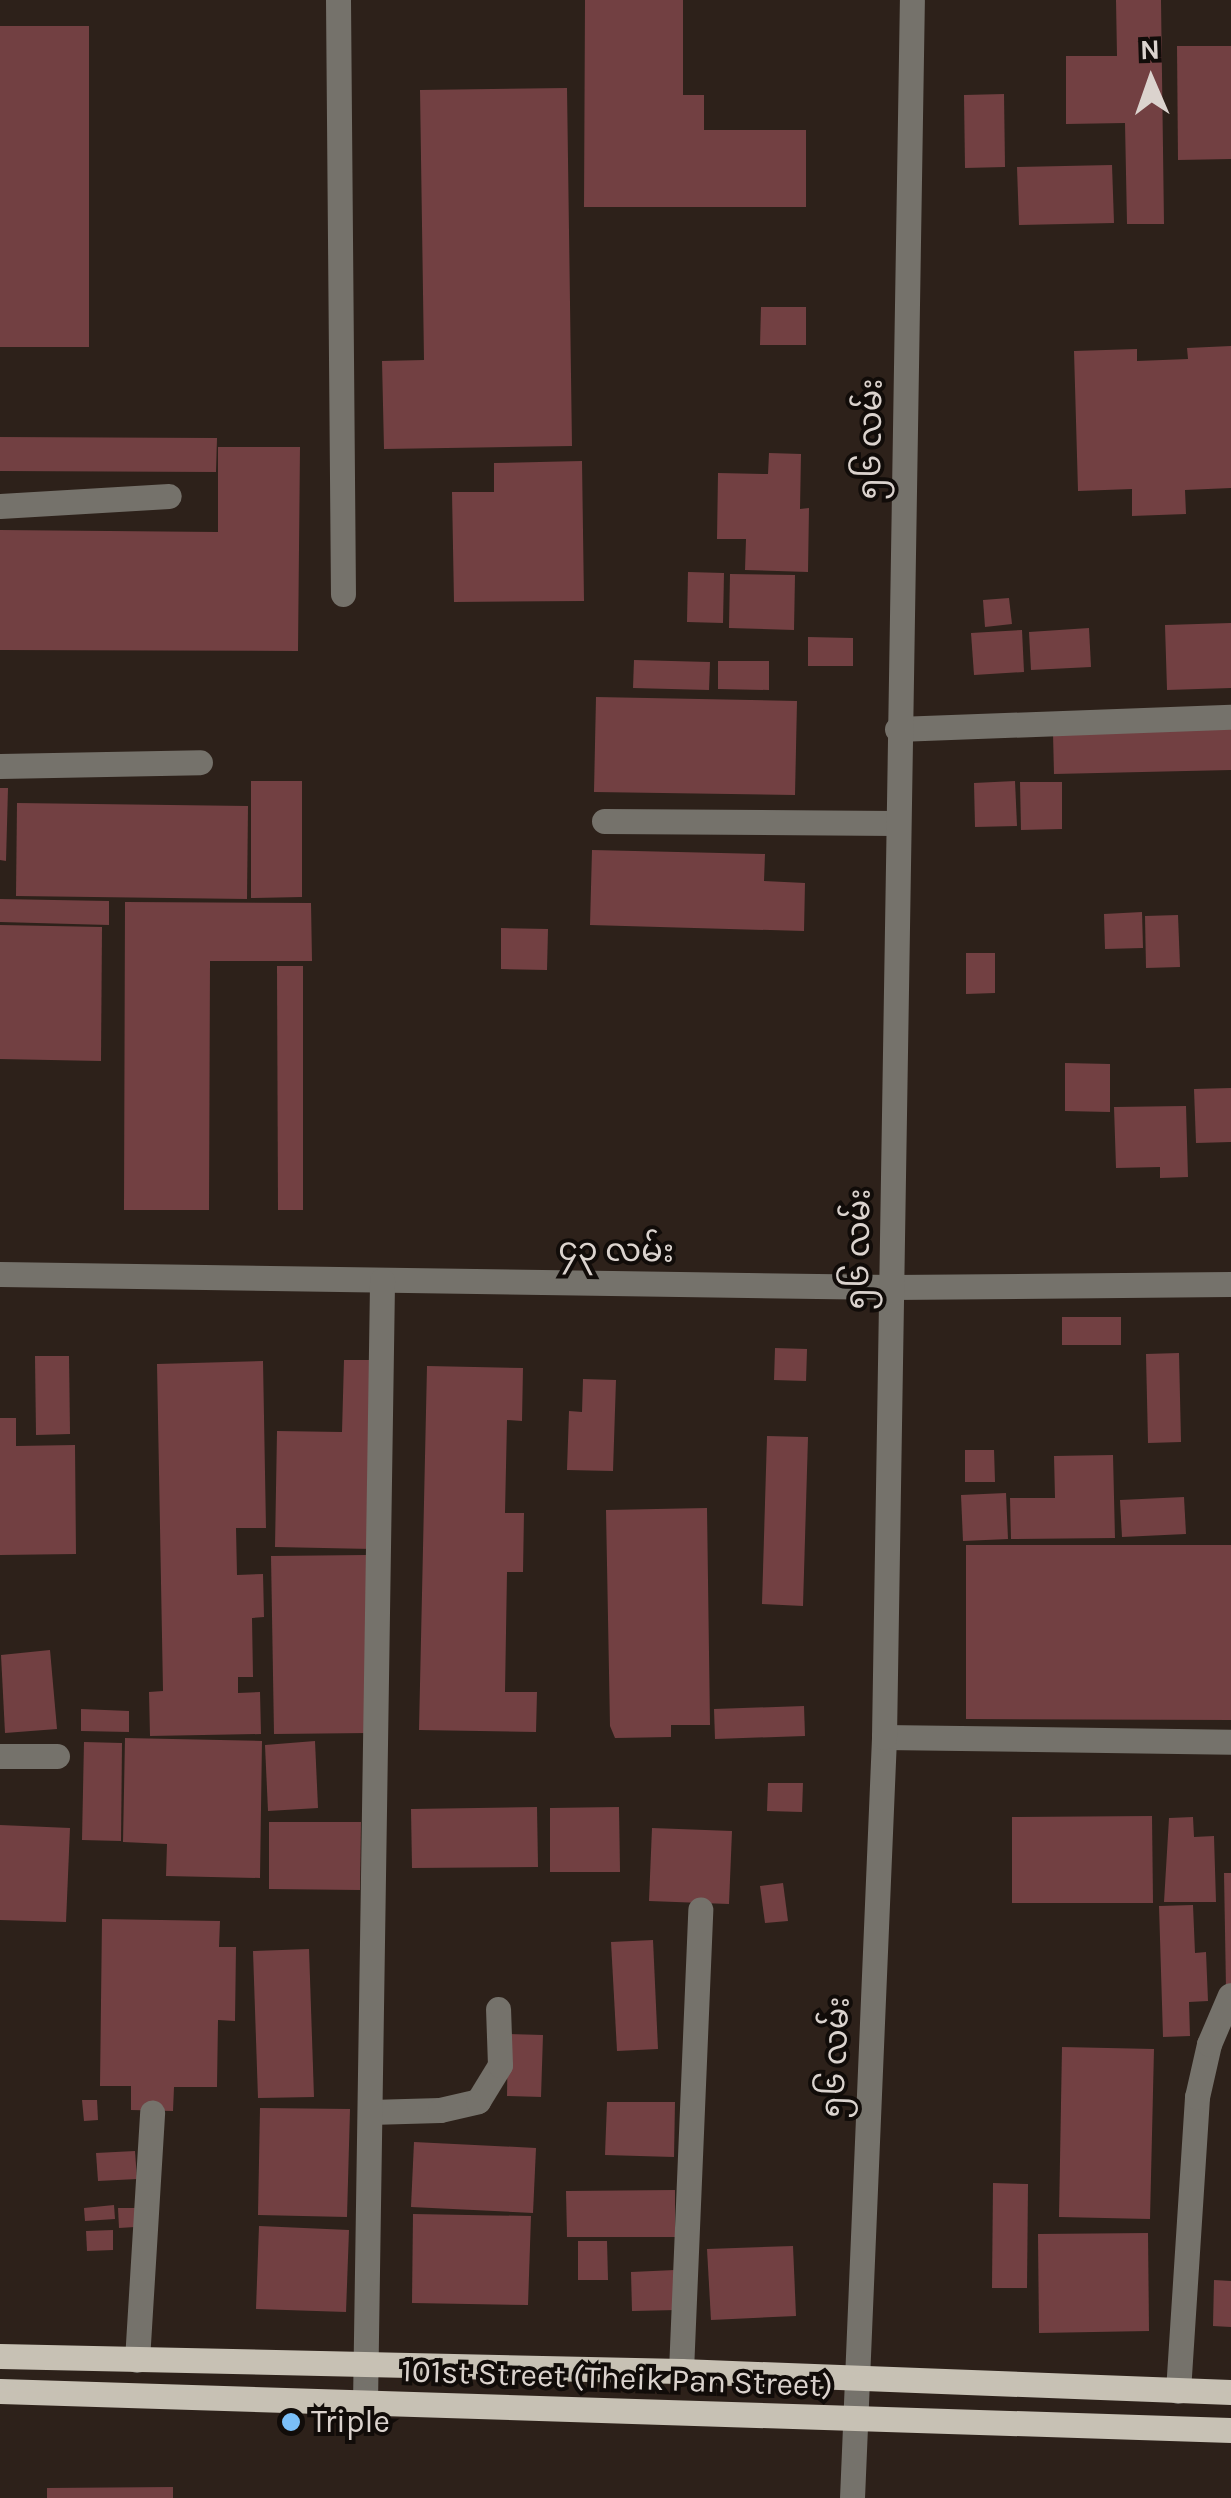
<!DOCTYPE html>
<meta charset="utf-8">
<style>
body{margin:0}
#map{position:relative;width:1231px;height:2498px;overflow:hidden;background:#2d211a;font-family:Karla,"Noto Sans Myanmar",sans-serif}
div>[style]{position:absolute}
.building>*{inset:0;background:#724042}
.minor>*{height:25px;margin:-12.5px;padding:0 12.5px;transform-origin:12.5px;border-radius:12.5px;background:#75726b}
.major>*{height:25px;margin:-12.5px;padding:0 12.5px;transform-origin:12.5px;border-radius:12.5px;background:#c7c1b4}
.dots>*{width:28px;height:28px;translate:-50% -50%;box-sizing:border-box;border:5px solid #110c09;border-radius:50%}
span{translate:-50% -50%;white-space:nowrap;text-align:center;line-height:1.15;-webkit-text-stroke:8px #110c09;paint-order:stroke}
.street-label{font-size:32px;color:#dbd3ce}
.poi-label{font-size:32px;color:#dbd3ce}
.left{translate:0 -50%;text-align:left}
.north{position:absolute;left:1101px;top:30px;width:100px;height:100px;-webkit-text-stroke:8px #110c09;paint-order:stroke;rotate:358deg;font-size:28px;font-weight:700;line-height:40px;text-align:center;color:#dbd3ce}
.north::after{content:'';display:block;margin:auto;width:35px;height:45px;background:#dbd3ce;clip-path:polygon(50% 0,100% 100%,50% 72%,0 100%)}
</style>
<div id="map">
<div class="building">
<div style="clip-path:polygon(585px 0,683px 0,683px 95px,704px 95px,704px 130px,806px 130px,806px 207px,584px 207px)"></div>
<div style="clip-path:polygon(1116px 0,1161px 0,1164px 224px,1127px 224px,1125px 123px,1066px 124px,1066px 56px,1117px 56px)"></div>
<div style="clip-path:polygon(0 26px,89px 26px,89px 347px,0 347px)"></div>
<div style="clip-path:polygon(1177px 46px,1231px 46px,1231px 159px,1178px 160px)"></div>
<div style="clip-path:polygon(567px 88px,572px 446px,384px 449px,382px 361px,424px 360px,420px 90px)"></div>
<div style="clip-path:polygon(1004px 94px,1005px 167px,965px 168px,964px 95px)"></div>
<div style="clip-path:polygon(1112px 165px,1114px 223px,1019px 225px,1017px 167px)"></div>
<div style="clip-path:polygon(761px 307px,806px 307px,806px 345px,760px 345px)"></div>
<div style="clip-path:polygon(1231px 346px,1231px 488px,1185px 490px,1186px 514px,1132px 516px,1132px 489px,1078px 491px,1074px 351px,1137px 349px,1137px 361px,1188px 359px,1187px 348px)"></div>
<div style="clip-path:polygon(0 437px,217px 438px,216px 472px,0 471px)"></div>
<div style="clip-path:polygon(218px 447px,300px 447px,298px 651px,0 650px,0 530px,218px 532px)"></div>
<div style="clip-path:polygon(769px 453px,801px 454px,800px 509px,809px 508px,808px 572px,745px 570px,746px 539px,717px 539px,718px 473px,768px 474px)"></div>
<div style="clip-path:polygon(582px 461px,584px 601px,454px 602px,452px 492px,494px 492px,494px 463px)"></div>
<div style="clip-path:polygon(688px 572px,724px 573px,723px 623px,687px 622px)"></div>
<div style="clip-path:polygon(730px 574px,795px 575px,794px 630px,729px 628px)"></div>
<div style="clip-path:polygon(1009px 598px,1012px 624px,985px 627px,983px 600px)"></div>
<div style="clip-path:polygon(1231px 623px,1231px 688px,1167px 690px,1165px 625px)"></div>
<div style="clip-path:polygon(1089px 628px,1091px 667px,1031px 670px,1029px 632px)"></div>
<div style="clip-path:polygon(1022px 630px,1024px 672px,974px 675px,971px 633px)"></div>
<div style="clip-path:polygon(808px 637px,853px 638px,853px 666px,808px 666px)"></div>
<div style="clip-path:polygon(634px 660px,710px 662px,709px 690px,633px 688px)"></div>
<div style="clip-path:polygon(718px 661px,769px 661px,769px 690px,718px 689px)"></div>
<div style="clip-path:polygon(596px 697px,797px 701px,795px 795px,594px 792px)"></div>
<div style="clip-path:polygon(1231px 729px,1231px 770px,1054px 774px,1053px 733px)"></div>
<div style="clip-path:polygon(251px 781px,302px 781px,302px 897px,251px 898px)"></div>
<div style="clip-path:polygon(1015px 781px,1017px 826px,975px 827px,974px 783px)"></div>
<div style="clip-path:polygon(1020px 782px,1062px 782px,1062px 829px,1021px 830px)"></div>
<div style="clip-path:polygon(0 788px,8px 788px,6px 861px,0 860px)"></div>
<div style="clip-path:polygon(17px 803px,248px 806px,247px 899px,16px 896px)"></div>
<div style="clip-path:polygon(592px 850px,765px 854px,764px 881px,805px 883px,804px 931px,590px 925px)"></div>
<div style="clip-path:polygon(0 899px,109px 901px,109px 925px,0 922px)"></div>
<div style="clip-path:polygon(125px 902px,311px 903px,312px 961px,210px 961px,209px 1210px,124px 1210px)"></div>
<div style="clip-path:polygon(1142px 912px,1143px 948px,1105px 949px,1104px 914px)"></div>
<div style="clip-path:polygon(1178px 915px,1180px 967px,1146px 968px,1145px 916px)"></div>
<div style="clip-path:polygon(0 925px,102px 927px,101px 1061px,0 1059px)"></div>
<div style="clip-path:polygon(501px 928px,548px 929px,547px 970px,501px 969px)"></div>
<div style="clip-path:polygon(966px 953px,995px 953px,995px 993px,966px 994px)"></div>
<div style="clip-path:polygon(277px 966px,303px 966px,303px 1210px,278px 1210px)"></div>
<div style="clip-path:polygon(1065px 1063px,1110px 1064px,1110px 1112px,1065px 1111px)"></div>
<div style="clip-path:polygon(1231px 1088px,1231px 1142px,1196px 1143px,1194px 1089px)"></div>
<div style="clip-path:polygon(1186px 1106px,1188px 1177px,1160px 1178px,1160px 1167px,1116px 1168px,1114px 1107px)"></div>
<div style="clip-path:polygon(1062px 1317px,1121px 1317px,1121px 1345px,1062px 1345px)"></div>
<div style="clip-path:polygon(775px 1348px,807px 1349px,806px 1381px,774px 1380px)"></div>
<div style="clip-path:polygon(1179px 1353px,1181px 1442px,1148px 1443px,1146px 1354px)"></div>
<div style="clip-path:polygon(35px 1356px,69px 1356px,70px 1434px,36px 1435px)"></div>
<div style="clip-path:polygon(344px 1360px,375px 1360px,372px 1549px,275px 1547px,277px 1431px,342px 1432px)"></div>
<div style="clip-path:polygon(263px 1361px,266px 1528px,236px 1528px,237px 1575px,263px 1574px,264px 1617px,252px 1618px,253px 1677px,238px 1677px,238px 1693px,260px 1692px,261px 1734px,150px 1736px,149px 1692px,163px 1691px,157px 1364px)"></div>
<div style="clip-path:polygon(427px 1366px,523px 1368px,522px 1421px,507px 1420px,505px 1513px,524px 1513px,523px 1572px,507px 1572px,505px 1692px,537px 1692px,536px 1732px,419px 1730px)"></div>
<div style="clip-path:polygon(583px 1379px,616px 1380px,613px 1471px,567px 1470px,569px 1411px,582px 1412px)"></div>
<div style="clip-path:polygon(0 1418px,16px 1418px,16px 1446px,75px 1445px,76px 1554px,0 1555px)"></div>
<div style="clip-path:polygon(767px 1436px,808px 1437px,803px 1606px,762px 1604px)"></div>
<div style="clip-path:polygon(965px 1450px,994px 1450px,995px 1482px,965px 1482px)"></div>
<div style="clip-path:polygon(1113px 1455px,1115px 1538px,1011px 1539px,1010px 1498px,1055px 1498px,1054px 1456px)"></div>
<div style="clip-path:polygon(1006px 1493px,1008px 1539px,963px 1541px,961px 1495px)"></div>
<div style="clip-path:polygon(1184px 1497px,1186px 1534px,1122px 1537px,1120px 1500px)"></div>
<div style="clip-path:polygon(707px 1508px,710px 1725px,671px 1725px,671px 1737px,615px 1738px,610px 1726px,606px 1510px)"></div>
<div style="clip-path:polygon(966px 1545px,1231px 1545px,1231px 1720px,966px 1719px)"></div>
<div style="clip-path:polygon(366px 1555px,369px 1733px,274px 1734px,271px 1556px)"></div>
<div style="clip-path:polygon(50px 1650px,57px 1729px,5px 1733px,1px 1655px)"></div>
<div style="clip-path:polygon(804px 1706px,805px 1736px,715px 1739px,714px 1709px)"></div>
<div style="clip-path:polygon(81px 1709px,129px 1711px,129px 1732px,81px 1731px)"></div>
<div style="clip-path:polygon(125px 1738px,262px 1741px,260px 1878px,166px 1876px,167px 1844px,123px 1842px)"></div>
<div style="clip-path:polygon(315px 1741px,318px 1808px,268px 1811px,265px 1745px)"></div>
<div style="clip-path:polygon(84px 1742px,122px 1743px,121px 1841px,82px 1840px)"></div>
<div style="clip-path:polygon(768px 1783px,803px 1783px,802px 1812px,767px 1811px)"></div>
<div style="clip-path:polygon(537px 1807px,538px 1867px,412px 1868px,411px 1809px)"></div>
<div style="clip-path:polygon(619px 1807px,620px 1872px,550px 1872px,550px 1808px)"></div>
<div style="clip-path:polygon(1152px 1816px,1153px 1903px,1012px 1903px,1012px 1817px)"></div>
<div style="clip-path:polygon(1193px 1817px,1194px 1837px,1214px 1836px,1216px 1902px,1164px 1902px,1169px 1818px)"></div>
<div style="clip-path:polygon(269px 1822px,361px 1822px,360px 1890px,269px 1889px)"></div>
<div style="clip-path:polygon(0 1825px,70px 1828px,66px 1922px,0 1920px)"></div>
<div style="clip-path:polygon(652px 1828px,732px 1831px,729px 1904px,649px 1901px)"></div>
<div style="clip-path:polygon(1224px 1873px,1231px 1873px,1231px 1989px,1226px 1989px)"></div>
<div style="clip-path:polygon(783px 1883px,788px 1921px,765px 1923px,760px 1886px)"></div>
<div style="clip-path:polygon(1193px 1905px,1195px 1953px,1206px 1952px,1208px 2001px,1189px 2002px,1190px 2036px,1163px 2037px,1159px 1906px)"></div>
<div style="clip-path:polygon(102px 1919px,220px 1921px,219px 1947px,236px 1947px,235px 2021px,218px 2020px,217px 2087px,174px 2087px,173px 2111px,131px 2110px,131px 2086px,100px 2086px)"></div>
<div style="clip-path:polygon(653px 1940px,658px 2049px,617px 2051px,611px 1942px)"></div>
<div style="clip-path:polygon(309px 1949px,314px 2097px,258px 2098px,253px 1951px)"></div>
<div style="clip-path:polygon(508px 2034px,543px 2035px,541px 2097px,507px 2096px)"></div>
<div style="clip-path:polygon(1062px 2047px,1154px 2049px,1150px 2219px,1059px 2217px)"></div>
<div style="clip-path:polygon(82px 2100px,97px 2100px,98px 2120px,84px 2121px)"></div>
<div style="clip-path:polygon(607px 2102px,675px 2102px,674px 2157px,605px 2155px)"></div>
<div style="clip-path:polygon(260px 2108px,350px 2109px,347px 2217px,258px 2215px)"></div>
<div style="clip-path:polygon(414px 2142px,536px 2148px,533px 2213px,411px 2207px)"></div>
<div style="clip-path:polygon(135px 2151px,137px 2179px,98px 2181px,96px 2153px)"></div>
<div style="clip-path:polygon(993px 2183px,1028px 2184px,1027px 2288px,992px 2288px)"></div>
<div style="clip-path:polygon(675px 2190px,675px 2237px,567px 2237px,566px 2191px)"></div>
<div style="clip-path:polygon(114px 2205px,115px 2219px,85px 2221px,84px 2208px)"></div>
<div style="clip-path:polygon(118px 2208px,135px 2208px,135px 2227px,119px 2228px)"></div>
<div style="clip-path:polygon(413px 2214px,531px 2216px,528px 2305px,412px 2303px)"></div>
<div style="clip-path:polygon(259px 2226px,349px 2230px,346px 2312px,256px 2309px)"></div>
<div style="clip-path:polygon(113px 2230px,113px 2250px,87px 2251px,86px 2231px)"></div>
<div style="clip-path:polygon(1148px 2233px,1149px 2331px,1039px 2333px,1038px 2234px)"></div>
<div style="clip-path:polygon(578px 2241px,607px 2241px,608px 2280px,578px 2280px)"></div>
<div style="clip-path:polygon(793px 2246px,796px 2316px,711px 2320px,707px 2249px)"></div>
<div style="clip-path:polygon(675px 2270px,677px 2310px,632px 2311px,631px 2272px)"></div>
<div style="clip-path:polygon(1214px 2280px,1231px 2281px,1231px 2327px,1213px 2326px)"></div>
<div style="clip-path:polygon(173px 2487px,173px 2498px,47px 2498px,47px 2488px)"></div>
</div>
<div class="minor">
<div style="left:338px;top:0;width:594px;rotate:89.52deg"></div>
<div style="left:0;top:506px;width:169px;rotate:-3.4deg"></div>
<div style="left:897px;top:729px;width:334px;rotate:-2.1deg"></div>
<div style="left:0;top:766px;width:200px;rotate:-1.1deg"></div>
<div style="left:604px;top:821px;width:292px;rotate:0.4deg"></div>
<div style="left:0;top:1274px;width:891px;rotate:0.84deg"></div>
<div style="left:891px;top:1287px;width:340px;rotate:-0.5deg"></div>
<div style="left:884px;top:1737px;width:347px;rotate:0.8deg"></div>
<div style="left:0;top:1756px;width:57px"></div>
<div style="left:370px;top:2112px;width:70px;rotate:-1.6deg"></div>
<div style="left:440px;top:2110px;width:39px;rotate:-13deg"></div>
<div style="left:478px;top:2101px;width:42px;rotate:-58.6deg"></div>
<div style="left:500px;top:2065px;width:56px;rotate:-92deg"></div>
<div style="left:137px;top:2360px;width:248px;rotate:-86.5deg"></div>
<div style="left:681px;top:2371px;width:462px;rotate:-87.6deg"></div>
<div style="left:1178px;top:2391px;width:295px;rotate:-86.3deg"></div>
<div style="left:1197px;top:2097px;width:54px;rotate:-77.2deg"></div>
<div style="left:1209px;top:2044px;width:53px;rotate:-66.8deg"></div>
<div style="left:365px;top:2403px;width:1123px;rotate:-89.13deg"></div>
<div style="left:852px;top:2498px;width:762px;rotate:-87.59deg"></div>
<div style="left:884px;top:1737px;width:1737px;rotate:-89.08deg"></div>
</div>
<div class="major">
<div style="left:0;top:2356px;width:681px;rotate:1.26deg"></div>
<div style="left:681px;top:2371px;width:550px;rotate:2.19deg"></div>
<div style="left:0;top:2391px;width:1232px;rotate:1.81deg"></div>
</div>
<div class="dots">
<div style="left:291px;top:2422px;background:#7abff8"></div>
</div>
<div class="street-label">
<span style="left:871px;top:439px;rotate:-89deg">၅၆ လမ်း</span>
<span style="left:859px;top:1249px;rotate:-89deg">၅၆ လမ်း</span>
<span style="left:616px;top:1251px;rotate:1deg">၄၃ လမ်း</span>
<span style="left:836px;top:2057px;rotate:-87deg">၅၆ လမ်း</span>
<span style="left:617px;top:2379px;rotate:2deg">101st Street (Theik Pan Street)</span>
</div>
<div class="poi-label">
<span class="left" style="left:311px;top:2422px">Triple</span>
</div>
<div class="north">N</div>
</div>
